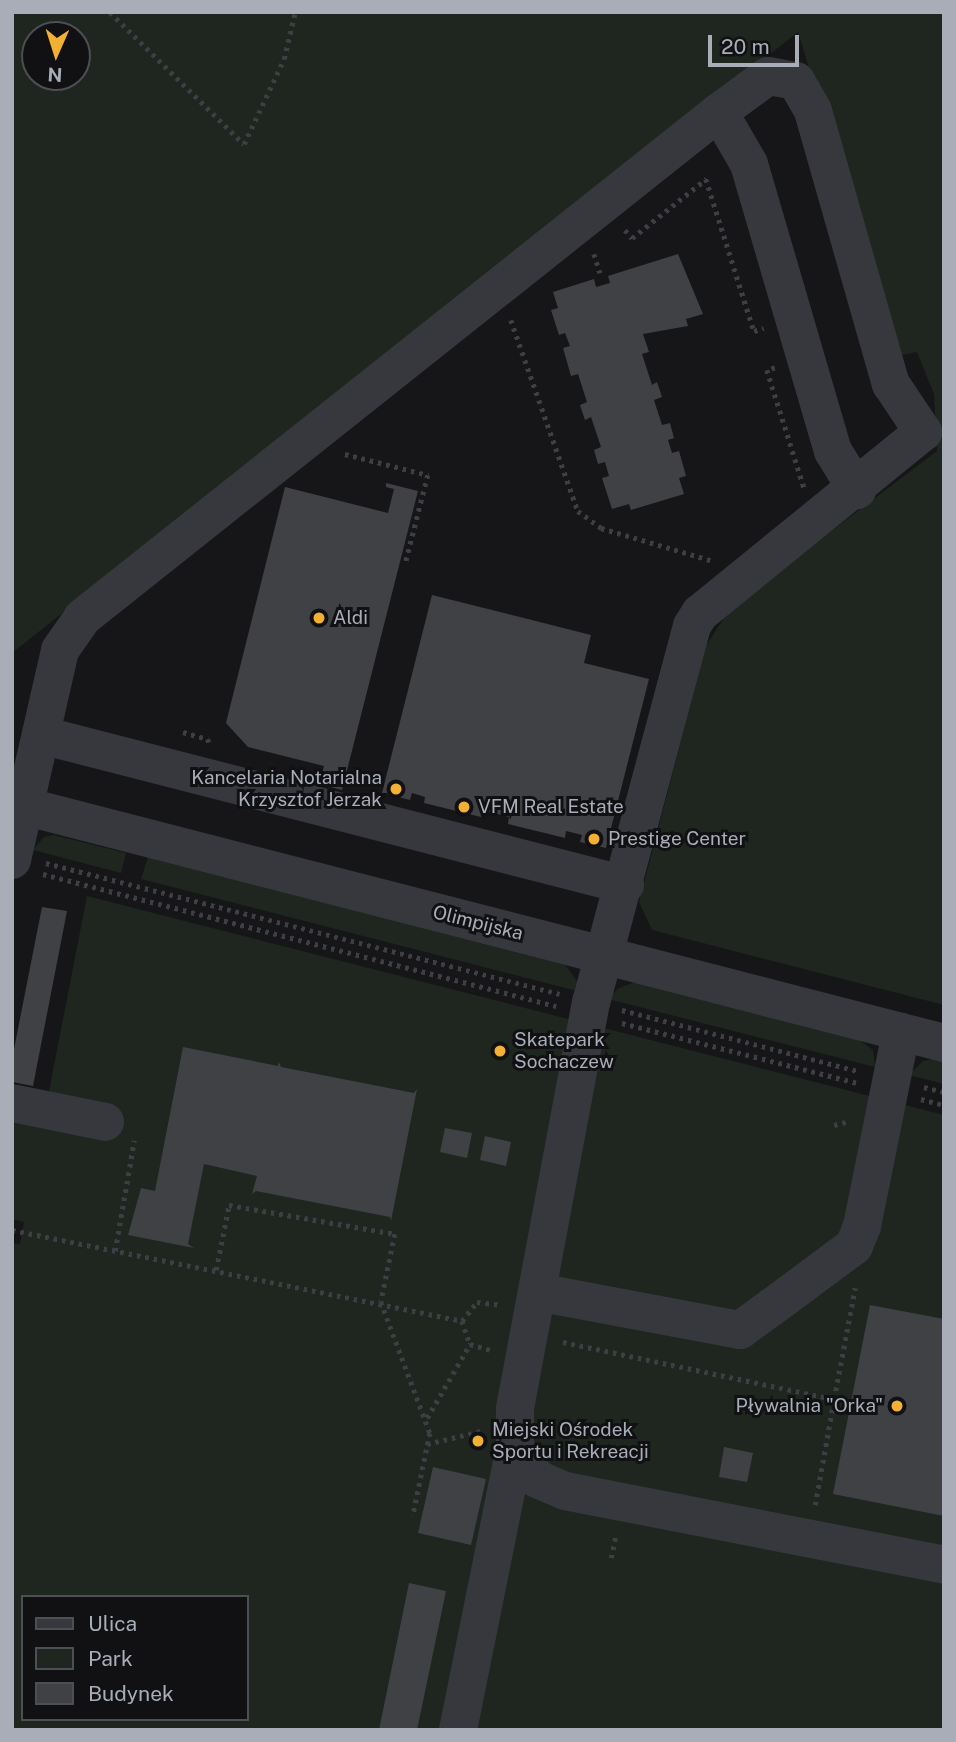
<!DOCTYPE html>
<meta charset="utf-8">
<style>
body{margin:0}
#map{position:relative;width:956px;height:1742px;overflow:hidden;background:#161618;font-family:"Public Sans",sans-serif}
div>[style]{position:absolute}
.green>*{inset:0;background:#1e261f}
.building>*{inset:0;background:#404145}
.path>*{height:4.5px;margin-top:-2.25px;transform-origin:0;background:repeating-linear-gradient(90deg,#3d3f44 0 3.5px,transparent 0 8.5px)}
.minor>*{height:38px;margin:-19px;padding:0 19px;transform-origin:19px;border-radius:19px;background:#37383d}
.dots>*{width:19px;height:19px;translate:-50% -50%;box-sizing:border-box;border:4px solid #111113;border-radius:50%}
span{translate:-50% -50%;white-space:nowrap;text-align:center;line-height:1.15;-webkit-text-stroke:6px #111113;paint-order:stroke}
.poi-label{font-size:19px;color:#a8adb8}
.left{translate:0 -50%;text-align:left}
.right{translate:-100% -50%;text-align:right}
.street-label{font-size:19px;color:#a8adb8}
.frame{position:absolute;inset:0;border:14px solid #a8adb8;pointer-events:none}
.legend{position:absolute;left:21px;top:1595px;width:228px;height:126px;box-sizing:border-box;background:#111113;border:2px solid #4d4f55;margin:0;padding:9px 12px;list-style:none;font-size:21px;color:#a8adb8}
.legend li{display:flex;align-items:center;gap:14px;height:35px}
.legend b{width:35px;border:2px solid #4d4f55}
.north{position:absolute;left:21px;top:21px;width:70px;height:70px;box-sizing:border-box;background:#111113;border:2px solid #4d4f55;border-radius:50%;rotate:183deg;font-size:19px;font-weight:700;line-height:28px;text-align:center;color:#a8adb8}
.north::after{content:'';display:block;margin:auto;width:24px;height:32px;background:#f2b134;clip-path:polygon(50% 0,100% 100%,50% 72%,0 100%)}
.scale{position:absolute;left:708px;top:35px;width:91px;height:32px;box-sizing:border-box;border:4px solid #a8adb8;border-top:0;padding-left:9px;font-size:21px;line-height:24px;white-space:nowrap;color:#a8adb8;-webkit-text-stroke:5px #111113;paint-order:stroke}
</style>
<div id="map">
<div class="green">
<div style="clip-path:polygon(evenodd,12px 12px,944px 12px,944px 1005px,652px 930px,639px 902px,706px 646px,731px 607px,937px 451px,934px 394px,917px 352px,897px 356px,798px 32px,12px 653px,12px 12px,35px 35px,77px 35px,77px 77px,35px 77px,35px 35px)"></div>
<div style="clip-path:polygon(54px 835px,126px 853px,121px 873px,33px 850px,44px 837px)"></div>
<div style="clip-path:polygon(148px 857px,565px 965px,577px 981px,577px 991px,141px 879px)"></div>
<div style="clip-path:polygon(evenodd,87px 896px,944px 1115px,944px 1730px,12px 1730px,12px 1243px,20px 1244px,24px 1222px,12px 1219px,12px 1129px,15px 1116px,43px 1122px,87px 896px,23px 1597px,247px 1597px,247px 1719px,23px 1719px,23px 1597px)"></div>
<div style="clip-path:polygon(635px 982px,859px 1040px,873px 1050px,875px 1067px,608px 999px,619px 988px)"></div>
<div style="clip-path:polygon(933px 1059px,944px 1062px,944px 1084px,909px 1075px,923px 1061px)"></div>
</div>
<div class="building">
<div style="clip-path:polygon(678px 254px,703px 314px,686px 319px,688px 326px,643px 334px,649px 352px,642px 354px,652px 385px,657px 382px,662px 397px,654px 400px,662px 425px,670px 423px,674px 438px,668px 440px,672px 453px,679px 451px,686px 476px,679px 478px,684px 494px,631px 510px,629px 504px,612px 509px,602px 478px,609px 476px,605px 462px,598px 464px,594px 450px,601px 447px,591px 417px,585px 420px,580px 405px,587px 402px,578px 374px,571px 376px,563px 348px,570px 346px,565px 333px,559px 335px,551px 310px,558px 308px,553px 292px,594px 279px,596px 287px,610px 283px,608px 276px)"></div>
<div style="clip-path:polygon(386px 483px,418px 491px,342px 790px,319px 784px,324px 766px,248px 747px,226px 723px,285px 487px,388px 513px,394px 489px,386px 487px)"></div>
<div style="clip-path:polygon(432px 595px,591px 635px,584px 663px,649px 679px,606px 848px,580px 842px,582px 835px,566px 831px,565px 838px,508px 824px,509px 817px,482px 810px,481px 817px,424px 803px,425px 797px,412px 793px,410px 800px,382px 793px)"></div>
<div style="clip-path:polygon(42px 907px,67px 911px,33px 1086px,12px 1082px,12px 1059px)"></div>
<div style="clip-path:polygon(183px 1047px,278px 1066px,279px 1062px,281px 1067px,414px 1093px,417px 1089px,391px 1221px,390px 1217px,256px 1191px,252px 1194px,257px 1176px,204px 1164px,188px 1244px,194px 1248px,128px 1235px,141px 1188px,155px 1191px)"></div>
<div style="clip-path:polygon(445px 1128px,472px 1133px,467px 1158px,440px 1152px)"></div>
<div style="clip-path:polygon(485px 1136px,511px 1142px,506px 1166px,480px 1160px)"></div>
<div style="clip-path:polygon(870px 1305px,944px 1319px,944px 1516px,833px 1494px)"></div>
<div style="clip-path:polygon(724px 1447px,753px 1453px,747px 1482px,719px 1477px)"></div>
<div style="clip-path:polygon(433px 1467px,486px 1479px,471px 1545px,418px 1533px)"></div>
<div style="clip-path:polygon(409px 1583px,446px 1591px,417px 1730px,379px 1730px)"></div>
</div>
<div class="path">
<div style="left:110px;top:12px;width:188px;rotate:44.6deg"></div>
<div style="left:244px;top:144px;width:94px;rotate:-64.8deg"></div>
<div style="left:284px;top:59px;width:48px;rotate:-76.8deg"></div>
<div style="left:625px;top:230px;width:11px;rotate:49deg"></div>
<div style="left:632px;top:238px;width:95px;rotate:-38.6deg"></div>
<div style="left:706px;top:179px;width:159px;rotate:72.5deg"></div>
<div style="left:754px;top:331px;width:10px;rotate:-17deg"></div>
<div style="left:594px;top:254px;width:20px;rotate:72deg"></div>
<div style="left:511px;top:320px;width:202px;rotate:70.7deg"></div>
<div style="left:578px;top:511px;width:29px;rotate:36deg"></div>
<div style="left:601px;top:528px;width:114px;rotate:16.4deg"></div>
<div style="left:775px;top:368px;width:8px;rotate:166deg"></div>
<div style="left:767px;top:370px;width:123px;rotate:72.5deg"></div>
<div style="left:345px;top:454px;width:86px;rotate:14.2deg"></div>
<div style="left:428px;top:475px;width:93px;rotate:104.3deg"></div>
<div style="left:183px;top:732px;width:26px;rotate:16deg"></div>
<div style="left:208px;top:739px;width:4px;rotate:76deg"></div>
<div style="left:46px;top:863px;width:530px;rotate:14.3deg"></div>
<div style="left:43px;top:874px;width:530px;rotate:14.43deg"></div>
<div style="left:622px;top:1010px;width:244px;rotate:14.5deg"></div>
<div style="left:622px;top:1023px;width:244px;rotate:14.3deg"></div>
<div style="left:924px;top:1087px;width:21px;rotate:14deg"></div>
<div style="left:921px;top:1099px;width:24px;rotate:15deg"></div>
<div style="left:834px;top:1125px;width:16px;rotate:-14deg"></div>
<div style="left:12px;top:1230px;width:459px;rotate:11.4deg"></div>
<div style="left:462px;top:1321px;width:24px;rotate:-52deg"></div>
<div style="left:477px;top:1302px;width:25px;rotate:7deg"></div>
<div style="left:115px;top:1251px;width:112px;rotate:-80.2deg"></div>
<div style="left:216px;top:1270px;width:66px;rotate:-78.7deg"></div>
<div style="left:229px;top:1205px;width:169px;rotate:9.9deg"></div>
<div style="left:395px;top:1234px;width:69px;rotate:101.6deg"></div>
<div style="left:381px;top:1302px;width:140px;rotate:69.5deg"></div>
<div style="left:430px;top:1433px;width:85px;rotate:101.6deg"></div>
<div style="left:462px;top:1321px;width:24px;rotate:71deg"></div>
<div style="left:470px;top:1344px;width:22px;rotate:16deg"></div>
<div style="left:563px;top:1342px;width:277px;rotate:11.9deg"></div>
<div style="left:834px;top:1399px;width:113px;rotate:-79.3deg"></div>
<div style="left:427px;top:1418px;width:86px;rotate:-59.8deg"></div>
<div style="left:427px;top:1444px;width:56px;rotate:-13.5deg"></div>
<div style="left:815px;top:1505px;width:108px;rotate:-79.8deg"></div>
<div style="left:611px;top:1558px;width:25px;rotate:-78deg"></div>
</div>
<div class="minor">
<div style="left:719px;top:112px;width:61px;rotate:-36.3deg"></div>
<div style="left:768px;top:76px;width:28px;rotate:10deg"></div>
<div style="left:796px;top:81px;width:34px;rotate:60deg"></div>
<div style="left:813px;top:111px;width:284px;rotate:74.1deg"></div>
<div style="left:891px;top:384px;width:58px;rotate:56.3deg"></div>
<div style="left:923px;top:432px;width:287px;rotate:140.9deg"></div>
<div style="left:700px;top:613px;width:15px;rotate:122deg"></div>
<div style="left:692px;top:626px;width:389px;rotate:105deg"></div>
<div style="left:591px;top:1002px;width:414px;rotate:100.6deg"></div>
<div style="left:515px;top:1409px;width:38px;rotate:90deg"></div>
<div style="left:515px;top:1447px;width:39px;rotate:55deg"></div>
<div style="left:537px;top:1479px;width:30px;rotate:23deg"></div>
<div style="left:565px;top:1491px;width:386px;rotate:11deg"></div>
<div style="left:41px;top:735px;width:603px;rotate:14.4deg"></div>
<div style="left:12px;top:803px;width:962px;rotate:14.44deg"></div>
<div style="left:12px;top:860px;width:215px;rotate:-77.1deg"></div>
<div style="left:60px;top:650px;width:39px;rotate:-55deg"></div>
<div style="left:82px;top:618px;width:814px;rotate:-38.46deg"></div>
<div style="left:719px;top:112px;width:60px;rotate:60deg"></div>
<div style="left:749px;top:164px;width:299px;rotate:73.7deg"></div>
<div style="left:833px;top:451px;width:46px;rotate:58.4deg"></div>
<div style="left:12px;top:1103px;width:95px;rotate:11.5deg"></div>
<div style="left:537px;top:1292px;width:207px;rotate:10.6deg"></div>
<div style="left:740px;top:1330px;width:54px;rotate:-36deg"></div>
<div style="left:784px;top:1298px;width:87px;rotate:-36.6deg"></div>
<div style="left:854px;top:1246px;width:22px;rotate:-68deg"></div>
<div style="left:862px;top:1226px;width:198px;rotate:-78.6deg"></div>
<div style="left:458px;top:1730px;width:289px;rotate:-78.6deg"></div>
</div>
<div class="dots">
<div style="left:319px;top:618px;background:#f2b134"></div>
<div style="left:396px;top:789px;background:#f2b134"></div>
<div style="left:464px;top:807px;background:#f2b134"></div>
<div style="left:594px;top:839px;background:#f2b134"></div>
<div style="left:500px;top:1051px;background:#f2b134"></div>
<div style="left:897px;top:1406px;background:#f2b134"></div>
<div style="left:478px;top:1441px;background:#f2b134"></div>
</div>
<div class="poi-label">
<span class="left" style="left:333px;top:618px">Aldi</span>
<span class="right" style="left:382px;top:789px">Kancelaria Notarialna<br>Krzysztof Jerzak</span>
<span class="left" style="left:478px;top:807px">VFM Real Estate</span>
<span class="left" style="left:608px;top:839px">Prestige Center</span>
<span class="left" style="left:514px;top:1051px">Skatepark<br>Sochaczew</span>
<span class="right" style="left:883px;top:1406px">Pływalnia "Orka"</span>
<span class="left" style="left:492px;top:1441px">Miejski Ośrodek<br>Sportu i Rekreacji</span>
</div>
<div class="street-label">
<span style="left:478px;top:923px;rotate:14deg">Olimpijska</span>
</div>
<div class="frame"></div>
<ul class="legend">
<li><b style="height:9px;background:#37383d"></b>Ulica</li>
<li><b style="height:19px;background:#1e261f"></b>Park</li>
<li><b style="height:19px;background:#404145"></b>Budynek</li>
</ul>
<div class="north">N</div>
<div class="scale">20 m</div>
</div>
